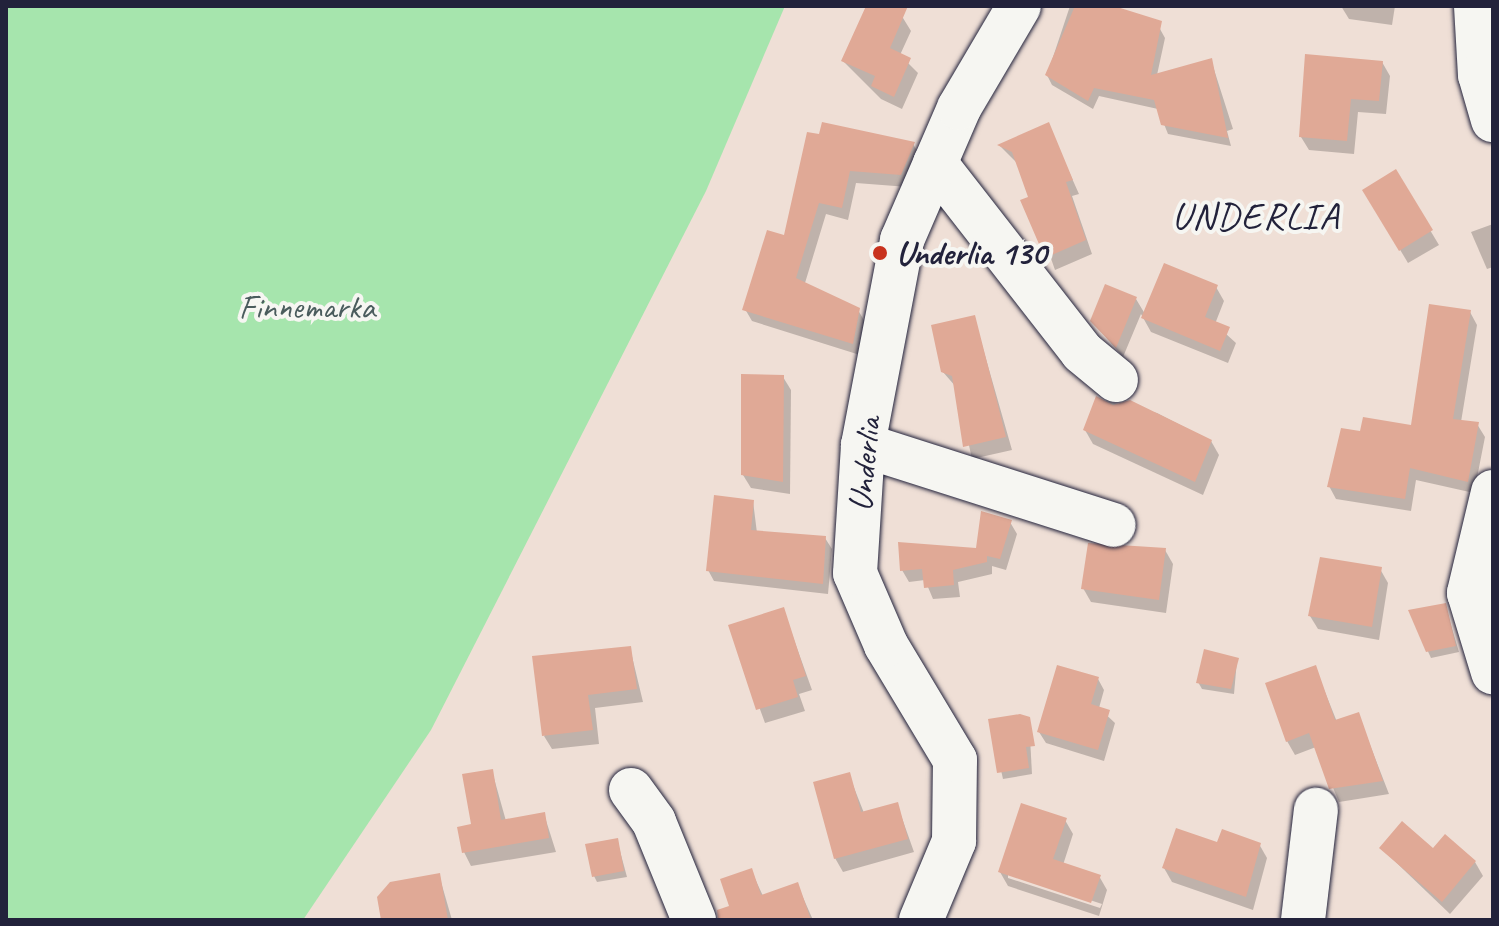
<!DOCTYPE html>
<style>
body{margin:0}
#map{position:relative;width:1499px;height:926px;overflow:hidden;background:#efdfd6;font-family:Caveat,sans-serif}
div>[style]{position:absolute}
.green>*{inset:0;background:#a6e5ad}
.shadow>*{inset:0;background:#0003}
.building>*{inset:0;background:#e0a996}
.roads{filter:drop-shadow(0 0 2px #22223b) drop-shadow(0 0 2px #22223b)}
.minor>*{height:44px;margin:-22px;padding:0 22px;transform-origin:22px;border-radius:22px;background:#f6f6f2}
.dots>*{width:22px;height:22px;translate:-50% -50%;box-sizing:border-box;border:4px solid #f6f6f2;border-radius:50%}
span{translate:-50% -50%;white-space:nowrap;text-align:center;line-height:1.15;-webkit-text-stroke:8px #f6f6f2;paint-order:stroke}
.poi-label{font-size:34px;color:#22223b;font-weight:700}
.left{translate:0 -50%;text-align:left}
.park-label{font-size:34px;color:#4a5c5d}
.street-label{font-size:34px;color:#22223b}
.quarter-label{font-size:38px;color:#22223b;letter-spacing:2px}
.frame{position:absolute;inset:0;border:8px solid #22223b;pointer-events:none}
</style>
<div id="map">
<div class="green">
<div style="clip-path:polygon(6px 6px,785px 6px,706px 191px,431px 730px,303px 920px,6px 920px)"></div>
</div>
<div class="shadow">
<div style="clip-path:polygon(868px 6px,903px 18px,911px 31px,900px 55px,918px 73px,902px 109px,881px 99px,843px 61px)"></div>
<div style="clip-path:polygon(1070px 6px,1119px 6px,1117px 14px,1160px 29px,1165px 38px,1157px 75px,1211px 60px,1233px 129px,1227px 131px,1231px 146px,1168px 134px,1158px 109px,1099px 96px,1093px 109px,1052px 85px,1047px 75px)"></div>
<div style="clip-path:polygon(1341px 6px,1395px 6px,1392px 25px,1349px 19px)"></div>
<div style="clip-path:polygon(1382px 62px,1390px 76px,1386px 114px,1358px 112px,1354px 154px,1309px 150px,1301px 137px)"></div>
<div style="clip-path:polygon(1048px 125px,1079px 194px,1072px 196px,1092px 254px,1055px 270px,1018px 164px,1000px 146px)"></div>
<div style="clip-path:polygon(808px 134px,913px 144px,920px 156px,908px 187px,856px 183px,848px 220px,826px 214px,805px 283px,858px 310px,865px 322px,860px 355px,752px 321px,745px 309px,785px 238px)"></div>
<div style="clip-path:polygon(1395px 172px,1439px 245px,1408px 263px,1365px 191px)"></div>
<div style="clip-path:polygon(1493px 224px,1493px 267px,1487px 269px,1471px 232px)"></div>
<div style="clip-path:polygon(1216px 287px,1224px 301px,1215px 324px,1236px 343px,1228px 363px,1151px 332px,1141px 314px,1123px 357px,1092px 321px,1136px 299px,1145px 314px)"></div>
<div style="clip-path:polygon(1470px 312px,1477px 325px,1461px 422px,1477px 424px,1485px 437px,1474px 493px,1416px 480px,1411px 511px,1336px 499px,1329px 486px,1362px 433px,1413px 427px)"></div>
<div style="clip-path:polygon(974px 317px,1012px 450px,972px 459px,956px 387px,943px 372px)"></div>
<div style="clip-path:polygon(783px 377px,791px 390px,790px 494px,751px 488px,743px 475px)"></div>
<div style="clip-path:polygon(1098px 399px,1157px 413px,1211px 441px,1219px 455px,1203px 495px,1093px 444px,1085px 430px)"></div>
<div style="clip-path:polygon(753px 501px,757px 533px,825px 538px,832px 549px,828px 594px,714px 581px,708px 570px)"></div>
<div style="clip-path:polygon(1010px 522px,1017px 534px,1006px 570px,992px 566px,992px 574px,958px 582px,960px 597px,933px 599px,925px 580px,909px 582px,902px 570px,978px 550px)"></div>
<div style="clip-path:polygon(1165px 550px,1173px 564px,1166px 613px,1091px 602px,1083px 588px)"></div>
<div style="clip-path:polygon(1380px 569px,1388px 583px,1379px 640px,1318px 629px,1310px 616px)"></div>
<div style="clip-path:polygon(1445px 605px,1459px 652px,1431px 658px,1410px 612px)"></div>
<div style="clip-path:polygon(783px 609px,812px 690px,799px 694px,805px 711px,765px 723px,730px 627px)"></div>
<div style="clip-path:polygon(630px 648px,643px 702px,595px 708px,599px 744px,552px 749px,544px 736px)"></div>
<div style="clip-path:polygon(1237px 660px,1234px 694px,1202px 689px,1198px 682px)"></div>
<div style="clip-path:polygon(1315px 667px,1337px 722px,1358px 714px,1389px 794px,1339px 802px,1316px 747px,1295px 755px,1287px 741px)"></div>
<div style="clip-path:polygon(1098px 679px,1104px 690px,1099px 708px,1115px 723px,1104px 761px,1046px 743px,1039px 732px)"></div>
<div style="clip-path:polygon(1029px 719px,1032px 774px,1003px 779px,990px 721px)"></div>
<div style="clip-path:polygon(492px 771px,506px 821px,544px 814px,556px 852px,471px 866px,464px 852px)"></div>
<div style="clip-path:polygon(849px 775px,864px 813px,897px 804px,914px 852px,843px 872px,835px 858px)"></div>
<div style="clip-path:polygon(evenodd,1065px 820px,1073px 834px,1063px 865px,1099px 876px,1107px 890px,1099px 916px,1008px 886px,1000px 872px,1065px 820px,1008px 873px,1102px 904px,1100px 908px,1008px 878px,1008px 873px)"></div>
<div style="clip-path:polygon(617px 840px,627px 877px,597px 882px,594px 876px)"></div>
<div style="clip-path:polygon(1259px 844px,1267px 858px,1253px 910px,1172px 882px,1164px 868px,1218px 845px)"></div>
<div style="clip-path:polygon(1381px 848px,1475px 862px,1483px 876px,1450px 914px)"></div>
<div style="clip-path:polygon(751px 870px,763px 896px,797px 884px,813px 920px,737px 920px)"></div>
<div style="clip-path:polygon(439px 875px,452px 920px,383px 920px)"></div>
</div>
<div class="building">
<div style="clip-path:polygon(866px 6px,908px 6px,890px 48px,911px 58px,894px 97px,871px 86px,875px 76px,841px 61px)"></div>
<div style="clip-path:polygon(1075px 6px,1114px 6px,1162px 21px,1151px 75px,1212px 58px,1228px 138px,1161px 125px,1154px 100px,1094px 88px,1088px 101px,1045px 75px)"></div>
<div style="clip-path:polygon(1305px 54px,1383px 61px,1379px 101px,1351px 99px,1347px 141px,1299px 137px)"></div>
<div style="clip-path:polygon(822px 122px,915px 142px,901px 175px,850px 171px,842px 208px,819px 203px,796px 278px,860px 308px,853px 344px,742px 310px,767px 230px,784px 235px,807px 132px,819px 134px)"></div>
<div style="clip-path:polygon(1049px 122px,1073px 180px,1066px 182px,1086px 240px,1045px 258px,1020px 200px,1028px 197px,1012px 152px,997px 145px)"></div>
<div style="clip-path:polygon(1396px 169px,1433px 230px,1399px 251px,1362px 190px)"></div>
<div style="clip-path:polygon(1164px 263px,1218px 285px,1205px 317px,1230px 327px,1220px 351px,1141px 318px)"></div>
<div style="clip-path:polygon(1105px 284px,1137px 297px,1116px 348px,1090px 321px)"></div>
<div style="clip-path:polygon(1429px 304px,1471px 310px,1453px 419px,1479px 422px,1468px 482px,1410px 468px,1405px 499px,1327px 487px,1341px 428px,1360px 431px,1363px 417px,1411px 425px)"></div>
<div style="clip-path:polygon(975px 315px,1006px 437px,963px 447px,952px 376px,941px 372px,931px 325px)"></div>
<div style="clip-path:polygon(741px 374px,784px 375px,783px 482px,741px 475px)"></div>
<div style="clip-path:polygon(1096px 396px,1113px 405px,1130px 400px,1212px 440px,1195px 482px,1083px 430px)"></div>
<div style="clip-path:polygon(714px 495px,754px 500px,751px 530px,826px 536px,823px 584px,706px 571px)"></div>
<div style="clip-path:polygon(981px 511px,1012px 520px,1000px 559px,987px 556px,987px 562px,953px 570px,954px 585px,924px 588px,922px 569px,900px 571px,898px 542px,976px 548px)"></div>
<div style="clip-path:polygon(1088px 543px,1166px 548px,1159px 600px,1081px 589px)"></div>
<div style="clip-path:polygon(1320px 557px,1382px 567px,1372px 627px,1308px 616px)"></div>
<div style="clip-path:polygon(1446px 603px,1456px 646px,1426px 652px,1408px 610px)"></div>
<div style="clip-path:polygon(784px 607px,806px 676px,793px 680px,798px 697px,756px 710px,728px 625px)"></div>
<div style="clip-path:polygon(631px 646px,637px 689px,588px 695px,593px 730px,542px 736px,532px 656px)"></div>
<div style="clip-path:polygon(1204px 649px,1239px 658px,1231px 689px,1196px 683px)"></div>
<div style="clip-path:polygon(1057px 665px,1099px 677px,1091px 704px,1110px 710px,1098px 750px,1037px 732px)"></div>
<div style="clip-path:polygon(1316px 665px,1335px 720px,1359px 712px,1383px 781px,1329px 789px,1309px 733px,1286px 742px,1265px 683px)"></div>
<div style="clip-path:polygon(1020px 714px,1030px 717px,1035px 746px,1026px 747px,1029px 768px,997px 773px,988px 719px)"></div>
<div style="clip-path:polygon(493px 769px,501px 820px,545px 812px,549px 838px,462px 853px,457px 827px,471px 824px,462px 774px)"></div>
<div style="clip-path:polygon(850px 772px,861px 812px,898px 802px,908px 839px,834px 859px,813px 782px)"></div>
<div style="clip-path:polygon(1021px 803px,1067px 818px,1053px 859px,1101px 875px,1091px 903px,998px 872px)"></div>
<div style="clip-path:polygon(1402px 821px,1433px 848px,1445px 834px,1476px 861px,1442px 902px,1379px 848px)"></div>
<div style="clip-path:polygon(1176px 828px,1217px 842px,1222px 829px,1261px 843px,1246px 897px,1162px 868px)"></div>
<div style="clip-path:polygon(618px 838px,624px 871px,592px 877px,585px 844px)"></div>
<div style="clip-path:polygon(752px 868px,761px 895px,798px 882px,811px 920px,718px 920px,717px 910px,729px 906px,720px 879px)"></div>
<div style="clip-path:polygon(440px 873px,448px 920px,381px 920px,377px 897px,390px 882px)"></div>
</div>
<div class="roads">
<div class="minor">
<div style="left:1476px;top:6px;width:69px;rotate:86.7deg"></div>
<div style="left:1480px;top:75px;width:47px;rotate:73.9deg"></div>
<div style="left:935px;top:163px;width:239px;rotate:52.1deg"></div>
<div style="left:1082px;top:352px;width:44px;rotate:39.5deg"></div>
<div style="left:863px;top:445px;width:263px;rotate:17.7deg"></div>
<div style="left:1493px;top:492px;width:104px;rotate:103.4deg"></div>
<div style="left:1469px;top:593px;width:83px;rotate:73.1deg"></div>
<div style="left:631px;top:790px;width:39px;rotate:54deg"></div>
<div style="left:654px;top:822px;width:106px;rotate:67.8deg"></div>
<div style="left:921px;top:920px;width:86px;rotate:-67.3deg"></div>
<div style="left:954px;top:841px;width:81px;rotate:-89.3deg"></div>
<div style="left:955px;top:760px;width:134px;rotate:-121deg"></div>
<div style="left:886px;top:645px;width:78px;rotate:-113.3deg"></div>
<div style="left:855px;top:573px;width:128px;rotate:-86.4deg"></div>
<div style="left:863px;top:445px;width:209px;rotate:-79.2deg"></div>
<div style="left:902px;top:240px;width:144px;rotate:-66.6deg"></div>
<div style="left:959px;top:108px;width:118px;rotate:-59.5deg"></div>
<div style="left:1303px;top:920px;width:111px;rotate:-83.3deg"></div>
</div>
</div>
<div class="dots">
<div style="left:880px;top:253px;background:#c8321e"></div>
</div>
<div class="poi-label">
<span class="left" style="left:896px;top:253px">Underlia 130</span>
</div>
<div class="park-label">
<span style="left:307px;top:307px">Finnemarka</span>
</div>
<div class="street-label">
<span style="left:864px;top:464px;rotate:-84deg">Underlia</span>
</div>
<div class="quarter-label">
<span style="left:1256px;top:216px">UNDERLIA</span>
</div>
<div class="frame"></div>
</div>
